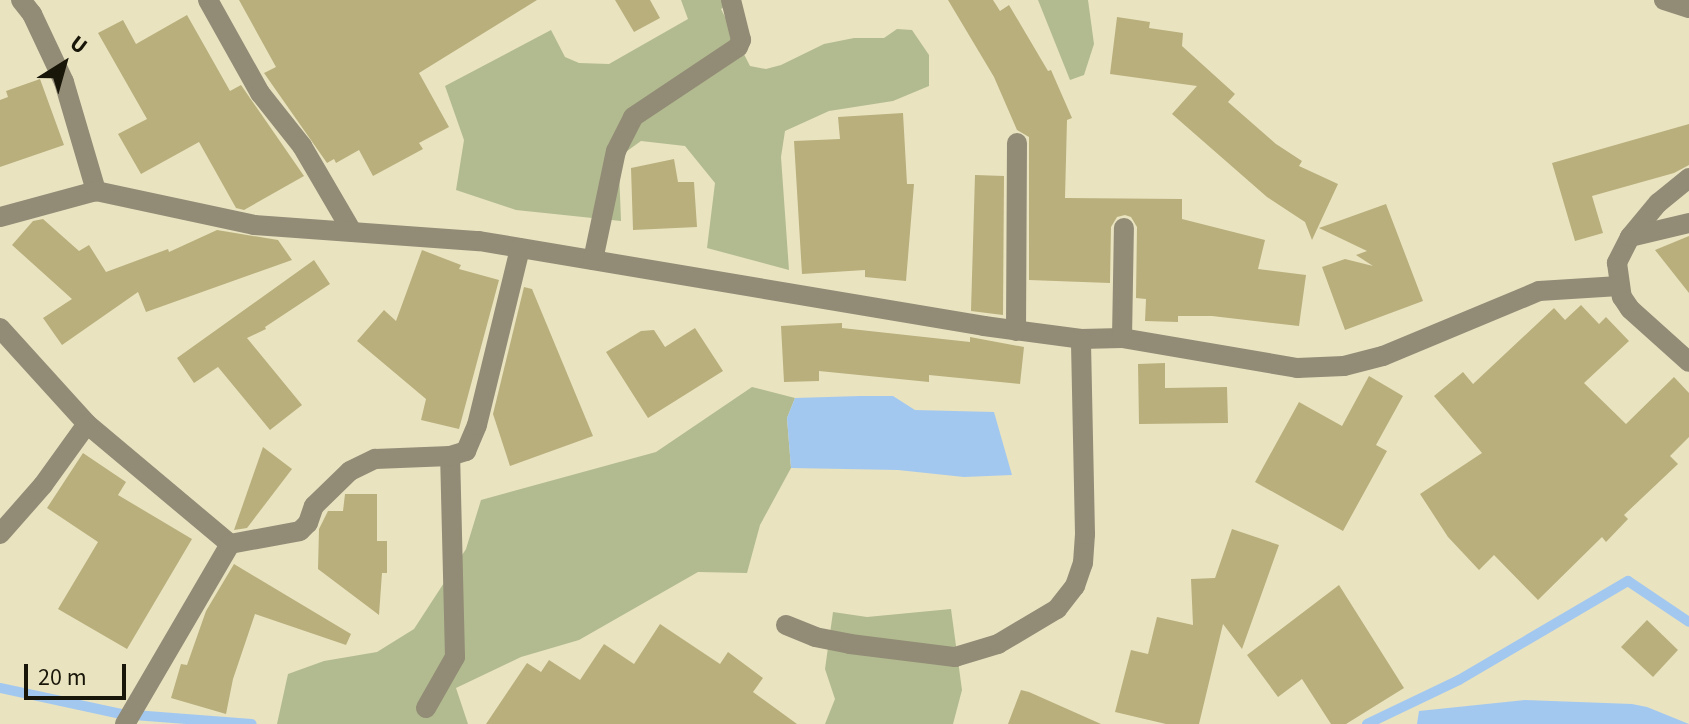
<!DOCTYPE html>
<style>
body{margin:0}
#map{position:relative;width:1689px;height:724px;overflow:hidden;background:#e9e3c0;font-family:"Source Sans 3",sans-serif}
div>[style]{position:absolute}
.green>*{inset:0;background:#b2bb90}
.water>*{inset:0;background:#a3c8f0}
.stream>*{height:10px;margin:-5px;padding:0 5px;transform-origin:5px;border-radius:5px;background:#a3c8f0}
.building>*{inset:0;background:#b9af7c}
.minor>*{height:20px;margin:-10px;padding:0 10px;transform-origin:10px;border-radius:10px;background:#928b76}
span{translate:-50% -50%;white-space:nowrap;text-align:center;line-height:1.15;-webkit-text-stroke:6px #e9e3c0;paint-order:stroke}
.north{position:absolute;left:24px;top:24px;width:80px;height:80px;-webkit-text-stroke:6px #e9e3c0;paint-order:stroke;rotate:37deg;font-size:22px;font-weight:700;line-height:32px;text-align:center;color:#181609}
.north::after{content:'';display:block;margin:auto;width:28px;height:36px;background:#181609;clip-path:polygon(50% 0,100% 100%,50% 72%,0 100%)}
.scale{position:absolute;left:24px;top:664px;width:102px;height:36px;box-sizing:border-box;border:4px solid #181609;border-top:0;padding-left:10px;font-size:24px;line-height:28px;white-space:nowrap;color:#181609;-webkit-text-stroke:6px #e9e3c0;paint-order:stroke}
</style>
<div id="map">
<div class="green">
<div style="clip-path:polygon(681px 0,735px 0,721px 9px,750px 66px,766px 69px,781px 65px,824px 44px,854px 38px,884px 38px,897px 29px,912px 30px,929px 55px,929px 86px,893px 101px,829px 111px,785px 131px,781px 157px,789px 270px,707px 248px,715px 183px,685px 146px,641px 141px,623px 154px,619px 170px,621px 221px,516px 210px,456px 190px,464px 140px,445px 86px,551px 30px,565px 57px,579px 63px,609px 64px,688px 19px)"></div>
<div style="clip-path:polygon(1038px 0,1088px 0,1094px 44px,1084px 75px,1070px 80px)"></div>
<div style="clip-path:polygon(752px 387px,795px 398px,787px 418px,791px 468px,760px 525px,747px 573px,698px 572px,579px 640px,521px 657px,456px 688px,468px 724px,277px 724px,288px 674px,324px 661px,377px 652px,414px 629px,466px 549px,481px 500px,656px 452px)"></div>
<div style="clip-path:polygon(951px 609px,962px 690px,953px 724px,825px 724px,835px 699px,825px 669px,833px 612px,867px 617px)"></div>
</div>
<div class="water">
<div style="clip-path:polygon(860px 396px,893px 396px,915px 410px,994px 412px,1012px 475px,964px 477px,898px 470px,791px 468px,787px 418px,795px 398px)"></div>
<div style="clip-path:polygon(1525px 700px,1632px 704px,1647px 707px,1689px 724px,1417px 724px,1419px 711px)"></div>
</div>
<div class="stream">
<div style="left:0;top:688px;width:124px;rotate:12.1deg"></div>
<div style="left:121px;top:714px;width:131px;rotate:4.4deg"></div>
<div style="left:1367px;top:724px;width:102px;rotate:-25.6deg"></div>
<div style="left:1459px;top:680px;width:196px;rotate:-30.4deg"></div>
<div style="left:1628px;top:581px;width:73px;rotate:33.9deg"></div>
</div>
<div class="building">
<div style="clip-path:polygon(239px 0,537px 0,419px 73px,449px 127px,419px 143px,423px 149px,373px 176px,359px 150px,336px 163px,334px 159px,327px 163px,264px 73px,276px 67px)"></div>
<div style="clip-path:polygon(615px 0,650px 0,660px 18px,634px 32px)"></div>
<div style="clip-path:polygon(948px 0,993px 0,1000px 11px,1009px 5px,1048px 71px,1051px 70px,1072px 118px,1067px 120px,1065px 198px,1182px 199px,1182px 219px,1265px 240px,1258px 269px,1306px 275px,1299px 326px,1212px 316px,1178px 316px,1178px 322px,1145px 321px,1146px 299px,1136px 298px,1137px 227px,1131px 217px,1125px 215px,1117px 217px,1111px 227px,1110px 283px,1029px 280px,1029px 137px,1017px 130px,994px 77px)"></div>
<div style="clip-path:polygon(187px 15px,230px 91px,241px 85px,304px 176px,244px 210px,236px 208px,199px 142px,141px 174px,118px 134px,147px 119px,98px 33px,123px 20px,136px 44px)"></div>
<div style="clip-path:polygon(1117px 17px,1150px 22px,1149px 28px,1183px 33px,1182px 46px,1235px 94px,1228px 102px,1276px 144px,1302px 161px,1299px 166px,1338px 184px,1312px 240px,1305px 222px,1267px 197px,1172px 114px,1197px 86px,1110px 74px)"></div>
<div style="clip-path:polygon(40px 79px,64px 145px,0 167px,0 100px,8px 97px,6px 91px)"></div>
<div style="clip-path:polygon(903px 113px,907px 184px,914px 184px,906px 281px,865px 277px,865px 270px,802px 274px,794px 141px,840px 139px,838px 117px)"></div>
<div style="clip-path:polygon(1689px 124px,1689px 165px,1674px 173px,1592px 196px,1603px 233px,1575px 241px,1552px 163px)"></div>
<div style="clip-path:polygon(674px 159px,678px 182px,694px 182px,697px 227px,633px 230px,631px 168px)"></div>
<div style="clip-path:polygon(975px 175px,1004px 176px,1003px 315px,971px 311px)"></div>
<div style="clip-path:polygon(1386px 204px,1423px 301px,1345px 330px,1322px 267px,1345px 259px,1373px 266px,1356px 255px,1367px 251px,1319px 228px)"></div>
<div style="clip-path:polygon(43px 219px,79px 251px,89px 245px,106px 272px,168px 249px,169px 252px,217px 230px,278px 240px,292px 260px,146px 312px,138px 292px,62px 345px,43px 318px,72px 299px,12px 245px,33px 221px)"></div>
<div style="clip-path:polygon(1689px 236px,1689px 293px,1655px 250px)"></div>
<div style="clip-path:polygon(422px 250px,461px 265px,459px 269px,499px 280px,459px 429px,421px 420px,426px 399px,357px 341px,384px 310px,396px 321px)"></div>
<div style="clip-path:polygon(314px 260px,330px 284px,265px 327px,266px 329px,247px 338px,302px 405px,270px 430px,218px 367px,194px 383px,177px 358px)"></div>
<div style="clip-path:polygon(524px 287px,532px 289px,593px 436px,510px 466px,493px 414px)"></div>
<div style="clip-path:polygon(1581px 305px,1599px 324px,1606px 317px,1629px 341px,1584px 383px,1626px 424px,1674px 377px,1689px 393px,1689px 437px,1670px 456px,1678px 464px,1624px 515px,1628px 519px,1606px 542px,1602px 537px,1538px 600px,1494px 555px,1479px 570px,1448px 537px,1420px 494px,1482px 453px,1434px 396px,1463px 372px,1473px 384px,1554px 308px,1565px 320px)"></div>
<div style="clip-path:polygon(842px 323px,842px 328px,970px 342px,970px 337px,1024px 347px,1020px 384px,929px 375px,929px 382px,819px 371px,819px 381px,784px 382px,781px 326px)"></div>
<div style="clip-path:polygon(695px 328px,723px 371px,648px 418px,606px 352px,641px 331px,654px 330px,665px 347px)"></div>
<div style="clip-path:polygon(1165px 363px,1165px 388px,1227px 387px,1228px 423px,1139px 424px,1138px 364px)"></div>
<div style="clip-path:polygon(1369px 376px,1403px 396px,1376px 445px,1387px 451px,1343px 531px,1255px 482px,1299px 402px,1342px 426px)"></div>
<div style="clip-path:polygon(263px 447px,292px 469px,247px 528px,234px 530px)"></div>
<div style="clip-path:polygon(83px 453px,126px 482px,118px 495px,192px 539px,127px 649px,58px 609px,98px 542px,47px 508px)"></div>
<div style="clip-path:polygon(345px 494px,377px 494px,377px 541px,387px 541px,387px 573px,382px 573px,379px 615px,318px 569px,319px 529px,328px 511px,343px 511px)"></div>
<div style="clip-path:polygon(1232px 529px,1279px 545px,1242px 649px,1223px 624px,1199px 724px,1166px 724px,1115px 712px,1131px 650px,1148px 654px,1157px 617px,1193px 625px,1191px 579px,1215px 578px)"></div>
<div style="clip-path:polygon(234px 564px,351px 634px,346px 645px,255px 614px,233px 679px,226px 714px,171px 698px,181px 664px,187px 665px,206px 611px)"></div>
<div style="clip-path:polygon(1339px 585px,1404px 688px,1346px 724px,1331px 724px,1302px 679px,1278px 697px,1247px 655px)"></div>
<div style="clip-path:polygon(1647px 620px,1678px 650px,1653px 677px,1621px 647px)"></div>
<div style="clip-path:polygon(660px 624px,720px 664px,728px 652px,763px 678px,753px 692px,797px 724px,486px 724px,527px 663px,541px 672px,549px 660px,580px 680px,604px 644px,634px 664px)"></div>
<div style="clip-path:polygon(1021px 690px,1029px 692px,1101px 724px,1008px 724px)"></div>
</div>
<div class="minor">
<div style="left:21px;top:0;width:18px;rotate:52deg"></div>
<div style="left:32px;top:14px;width:75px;rotate:64.8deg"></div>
<div style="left:64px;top:82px;width:114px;rotate:73.6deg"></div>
<div style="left:208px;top:0;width:107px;rotate:60.8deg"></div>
<div style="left:260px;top:93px;width:68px;rotate:51.6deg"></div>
<div style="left:302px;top:146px;width:97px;rotate:59.7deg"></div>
<div style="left:1664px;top:0;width:26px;rotate:18deg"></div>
<div style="left:1689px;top:178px;width:40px;rotate:141deg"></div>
<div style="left:1658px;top:203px;width:44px;rotate:129.5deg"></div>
<div style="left:1630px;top:237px;width:29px;rotate:117deg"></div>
<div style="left:1617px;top:263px;width:34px;rotate:82deg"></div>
<div style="left:1622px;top:297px;width:14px;rotate:56deg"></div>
<div style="left:1630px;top:309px;width:79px;rotate:41.9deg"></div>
<div style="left:0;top:217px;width:99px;rotate:-15.2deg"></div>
<div style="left:96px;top:191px;width:162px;rotate:12.1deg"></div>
<div style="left:254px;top:225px;width:226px;rotate:4.1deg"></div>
<div style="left:479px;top:241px;width:512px;rotate:9.55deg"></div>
<div style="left:984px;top:326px;width:98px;rotate:7.6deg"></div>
<div style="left:1081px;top:339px;width:41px;rotate:-1.4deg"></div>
<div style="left:1122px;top:338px;width:178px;rotate:9.7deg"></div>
<div style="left:1297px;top:368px;width:47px;rotate:-2.4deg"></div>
<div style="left:1344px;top:366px;width:40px;rotate:-14.4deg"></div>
<div style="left:1383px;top:356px;width:169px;rotate:-22.6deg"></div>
<div style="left:1539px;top:291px;width:80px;rotate:-3.6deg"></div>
<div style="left:1630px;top:237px;width:61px;rotate:-13.3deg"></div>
<div style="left:593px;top:260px;width:111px;rotate:-78.1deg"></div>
<div style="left:616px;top:151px;width:38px;rotate:-63deg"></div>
<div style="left:633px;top:117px;width:126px;rotate:-33.7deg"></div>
<div style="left:738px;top:47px;width:8px;rotate:-67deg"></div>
<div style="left:741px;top:40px;width:41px;rotate:-104deg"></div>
<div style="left:0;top:328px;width:130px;rotate:47.8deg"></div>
<div style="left:87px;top:424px;width:187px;rotate:40deg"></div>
<div style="left:1016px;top:331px;width:188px;rotate:-89.7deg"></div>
<div style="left:1122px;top:338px;width:110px;rotate:-89deg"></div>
<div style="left:0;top:534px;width:65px;rotate:-48.7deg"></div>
<div style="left:43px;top:485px;width:75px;rotate:-54.2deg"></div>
<div style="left:786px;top:625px;width:31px;rotate:22deg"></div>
<div style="left:815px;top:637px;width:36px;rotate:11deg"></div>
<div style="left:850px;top:644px;width:106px;rotate:7.1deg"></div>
<div style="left:955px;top:657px;width:45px;rotate:-16.8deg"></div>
<div style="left:998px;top:644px;width:69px;rotate:-30.7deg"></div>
<div style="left:1057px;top:609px;width:29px;rotate:-52deg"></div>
<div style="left:1075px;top:586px;width:24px;rotate:-71deg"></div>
<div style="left:1083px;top:563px;width:29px;rotate:-86deg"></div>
<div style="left:1085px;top:534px;width:195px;rotate:-91.2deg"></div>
<div style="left:426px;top:708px;width:59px;rotate:-60.4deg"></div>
<div style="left:455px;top:657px;width:201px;rotate:-91.4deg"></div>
<div style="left:125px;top:724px;width:208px;rotate:-59.7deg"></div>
<div style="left:230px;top:544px;width:71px;rotate:-10.5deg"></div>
<div style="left:300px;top:531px;width:11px;rotate:-45deg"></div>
<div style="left:308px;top:523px;width:18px;rotate:-71deg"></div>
<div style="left:314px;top:506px;width:50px;rotate:-44.2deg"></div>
<div style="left:350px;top:471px;width:28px;rotate:-26deg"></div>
<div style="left:375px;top:459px;width:75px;rotate:-2.3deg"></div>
<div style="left:450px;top:456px;width:17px;rotate:-17deg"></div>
<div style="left:466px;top:451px;width:28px;rotate:-67deg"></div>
<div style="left:477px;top:425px;width:182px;rotate:-76.3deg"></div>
</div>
<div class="north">U</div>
<div class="scale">20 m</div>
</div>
